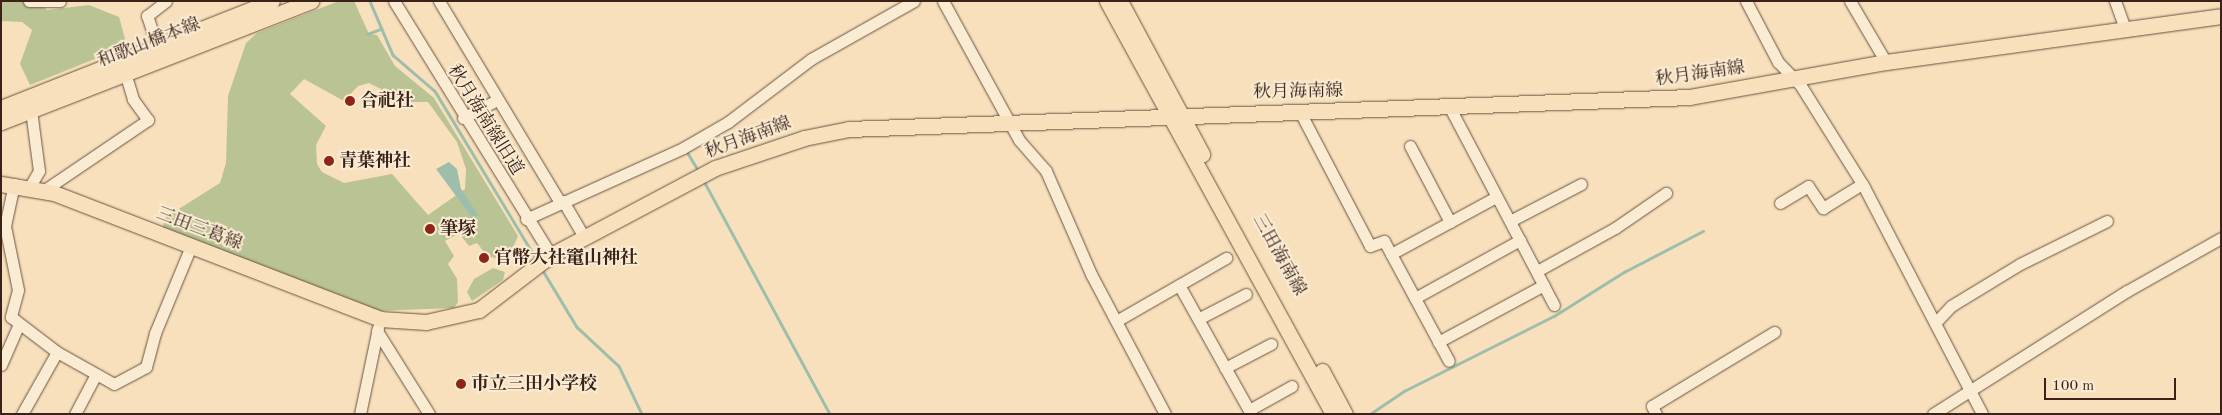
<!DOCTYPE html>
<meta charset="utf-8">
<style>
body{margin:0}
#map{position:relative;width:2222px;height:415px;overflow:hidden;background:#f8e0bc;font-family:"Old Standard TT","Noto Serif JP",serif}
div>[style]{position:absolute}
.green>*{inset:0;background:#b9c393}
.water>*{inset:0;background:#9ebeac}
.stream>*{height:2.5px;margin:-1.25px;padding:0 1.25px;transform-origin:1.25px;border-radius:1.25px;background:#9ebeac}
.roads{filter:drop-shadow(0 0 1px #6a5242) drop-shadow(0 0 1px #6a5242)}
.minor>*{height:11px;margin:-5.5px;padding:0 5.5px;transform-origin:5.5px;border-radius:5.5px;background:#faebd3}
.major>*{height:15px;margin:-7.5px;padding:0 7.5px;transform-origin:7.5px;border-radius:7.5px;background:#f8e0bc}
.dots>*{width:14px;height:14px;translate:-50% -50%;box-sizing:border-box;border:2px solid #faebd3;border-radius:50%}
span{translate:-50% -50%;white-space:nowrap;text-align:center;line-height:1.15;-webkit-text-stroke:4px #faebd3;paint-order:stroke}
.street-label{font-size:18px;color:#3a2219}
.poi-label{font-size:18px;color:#3a2219;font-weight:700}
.left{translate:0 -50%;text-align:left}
.frame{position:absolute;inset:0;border:2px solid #3a2219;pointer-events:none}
.scale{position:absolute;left:2044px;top:378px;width:132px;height:22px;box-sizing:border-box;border:2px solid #3a2219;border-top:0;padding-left:6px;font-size:15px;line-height:18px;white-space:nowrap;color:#3a2219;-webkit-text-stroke:4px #faebd3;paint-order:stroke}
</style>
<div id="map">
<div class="green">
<div style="clip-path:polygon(1px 1px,38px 1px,47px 10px,89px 5px,119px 17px,127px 46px,30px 85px,20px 64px,32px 30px,22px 22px,1px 21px)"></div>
<div style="clip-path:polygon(evenodd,339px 1px,354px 1px,369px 34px,377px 35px,395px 66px,434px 98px,518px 236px,508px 259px,488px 257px,477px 243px,469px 246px,459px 233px,445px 241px,454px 256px,448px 264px,457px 279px,458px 302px,454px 308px,376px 311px,162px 229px,166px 217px,220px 183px,226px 163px,228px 96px,246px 43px,257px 33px,339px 1px,304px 79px,344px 101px,358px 86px,369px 83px,407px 102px,428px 102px,457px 142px,466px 169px,465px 189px,428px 215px,392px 174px,344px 183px,322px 172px,317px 164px,316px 145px,326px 126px,290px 94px,304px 79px)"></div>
<div style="clip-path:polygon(493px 268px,505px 272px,503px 280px,472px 301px,467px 292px,474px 279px)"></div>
</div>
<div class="water">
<div style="clip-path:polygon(449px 162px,457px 169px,461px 189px,479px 216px,471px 216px,436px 169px)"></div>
</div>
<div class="stream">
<div style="left:370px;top:1px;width:59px;rotate:66.9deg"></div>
<div style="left:393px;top:55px;width:55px;rotate:40.6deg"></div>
<div style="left:435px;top:91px;width:197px;rotate:58.9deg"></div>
<div style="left:367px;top:34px;width:15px;rotate:-20deg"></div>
<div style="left:686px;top:150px;width:23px;rotate:59deg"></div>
<div style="left:704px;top:181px;width:265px;rotate:61.6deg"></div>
<div style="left:542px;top:269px;width:68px;rotate:58.9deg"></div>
<div style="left:577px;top:327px;width:57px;rotate:42.9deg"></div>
<div style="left:619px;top:366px;width:53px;rotate:64.4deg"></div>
<div style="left:1370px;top:414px;width:41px;rotate:-34.1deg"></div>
<div style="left:1404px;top:391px;width:168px;rotate:-26.6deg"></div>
<div style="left:1554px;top:316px;width:83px;rotate:-32.2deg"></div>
<div style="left:1624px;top:272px;width:89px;rotate:-27.4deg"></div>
</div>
<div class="roads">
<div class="minor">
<div style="left:29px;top:1px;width:31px"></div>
<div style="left:394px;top:1px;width:299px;rotate:58.3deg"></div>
<div style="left:439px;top:1px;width:235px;rotate:59deg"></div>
<div style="left:943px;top:1px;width:158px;rotate:61.3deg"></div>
<div style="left:1019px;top:140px;width:41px;rotate:48.9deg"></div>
<div style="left:1046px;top:171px;width:112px;rotate:66.4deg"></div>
<div style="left:1091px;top:274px;width:158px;rotate:62.1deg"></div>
<div style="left:1746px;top:1px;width:69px;rotate:62.3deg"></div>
<div style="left:1778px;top:62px;width:33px;rotate:46deg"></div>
<div style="left:1801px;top:86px;width:119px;rotate:58deg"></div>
<div style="left:1864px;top:187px;width:256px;rotate:62.5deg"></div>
<div style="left:1850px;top:1px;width:71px;rotate:59.5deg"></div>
<div style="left:2115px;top:1px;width:30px;rotate:70deg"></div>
<div style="left:157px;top:46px;width:32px;rotate:-108deg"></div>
<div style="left:147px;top:16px;width:24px;rotate:-38deg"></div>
<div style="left:1449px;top:106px;width:225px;rotate:62.2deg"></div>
<div style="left:1300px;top:112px;width:151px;rotate:62.4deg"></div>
<div style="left:1370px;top:246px;width:15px;rotate:-20deg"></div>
<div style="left:1384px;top:241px;width:136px;rotate:61.6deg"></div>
<div style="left:463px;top:118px;width:36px;rotate:-28deg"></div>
<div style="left:1410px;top:146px;width:86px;rotate:62.2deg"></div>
<div style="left:14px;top:184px;width:43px;rotate:102.1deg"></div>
<div style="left:5px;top:226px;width:65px;rotate:78.5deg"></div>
<div style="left:18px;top:290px;width:28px;rotate:105deg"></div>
<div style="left:11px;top:317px;width:58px;rotate:37.3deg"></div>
<div style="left:57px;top:352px;width:65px;rotate:29.3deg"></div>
<div style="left:114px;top:384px;width:36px;rotate:-28deg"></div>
<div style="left:146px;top:367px;width:35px;rotate:-75deg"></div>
<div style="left:155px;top:333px;width:94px;rotate:-67.5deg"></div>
<div style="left:29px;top:188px;width:20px;rotate:-60deg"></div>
<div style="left:39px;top:171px;width:62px;rotate:-97.5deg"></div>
<div style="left:43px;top:191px;width:127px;rotate:-34.1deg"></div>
<div style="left:148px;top:120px;width:26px;rotate:-126deg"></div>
<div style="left:133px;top:99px;width:27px;rotate:-107deg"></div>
<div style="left:563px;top:201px;width:42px;rotate:59.7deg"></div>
<div style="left:1780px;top:203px;width:33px;rotate:-31deg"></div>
<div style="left:1808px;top:186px;width:27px;rotate:56deg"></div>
<div style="left:1823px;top:208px;width:46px;rotate:-31.6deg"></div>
<div style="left:526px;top:219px;width:172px;rotate:-24.3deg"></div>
<div style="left:683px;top:148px;width:52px;rotate:-30deg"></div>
<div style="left:728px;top:122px;width:104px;rotate:-37.2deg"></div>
<div style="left:811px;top:59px;width:118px;rotate:-29.4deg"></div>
<div style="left:1510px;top:221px;width:80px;rotate:-27.5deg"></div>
<div style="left:1391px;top:254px;width:119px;rotate:-28.5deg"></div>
<div style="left:1537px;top:271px;width:89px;rotate:-28.9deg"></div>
<div style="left:1615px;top:228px;width:62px;rotate:-34.5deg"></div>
<div style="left:1179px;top:285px;width:148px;rotate:60.8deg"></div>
<div style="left:1415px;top:298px;width:120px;rotate:-28.9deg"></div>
<div style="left:1198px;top:319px;width:54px;rotate:-27.5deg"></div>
<div style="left:1118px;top:320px;width:125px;rotate:-29.9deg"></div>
<div style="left:1936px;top:322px;width:22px;rotate:-47deg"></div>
<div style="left:1951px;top:306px;width:81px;rotate:-31.3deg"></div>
<div style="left:2020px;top:264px;width:97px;rotate:-26.3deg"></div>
<div style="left:377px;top:331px;width:98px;rotate:57.9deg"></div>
<div style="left:1438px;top:342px;width:120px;rotate:-28.3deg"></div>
<div style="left:1px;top:365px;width:43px;rotate:-66.4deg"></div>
<div style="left:1225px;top:368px;width:52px;rotate:-27.6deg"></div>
<div style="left:1249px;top:410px;width:49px;rotate:-29.2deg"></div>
<div style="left:22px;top:414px;width:71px;rotate:-60.6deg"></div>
<div style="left:75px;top:414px;width:43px;rotate:-62.2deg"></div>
<div style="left:360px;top:414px;width:88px;rotate:-78.2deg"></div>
<div style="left:1656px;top:414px;width:9px;rotate:-117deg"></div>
<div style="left:1652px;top:406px;width:143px;rotate:-31.2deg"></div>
<div style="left:1933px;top:414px;width:230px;rotate:-32.4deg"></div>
<div style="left:2127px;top:291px;width:108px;rotate:-29.4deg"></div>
</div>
<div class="major">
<div style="left:1107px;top:1px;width:471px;rotate:61.3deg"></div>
<div style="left:1120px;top:1px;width:174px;rotate:61.8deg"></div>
<div style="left:1px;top:108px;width:291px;rotate:-21.5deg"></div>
<div style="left:1px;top:122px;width:333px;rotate:-21.3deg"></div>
<div style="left:1px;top:184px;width:54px;rotate:9.6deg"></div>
<div style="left:54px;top:193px;width:350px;rotate:21.1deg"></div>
<div style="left:380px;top:319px;width:46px;rotate:3.7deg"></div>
<div style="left:426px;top:322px;width:54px;rotate:-12.8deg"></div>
<div style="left:479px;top:310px;width:91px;rotate:-37.4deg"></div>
<div style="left:551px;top:255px;width:186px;rotate:-27.9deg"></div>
<div style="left:715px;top:168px;width:94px;rotate:-18.6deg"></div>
<div style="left:804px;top:138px;width:46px;rotate:-11.3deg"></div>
<div style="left:849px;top:129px;width:841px;rotate:-2.18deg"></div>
<div style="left:1689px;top:97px;width:200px;rotate:-10.1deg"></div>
<div style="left:1886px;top:62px;width:338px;rotate:-7.8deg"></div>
<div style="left:1322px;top:371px;width:49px;rotate:61.9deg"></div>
</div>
</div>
<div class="dots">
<div style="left:350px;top:101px;background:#8f2418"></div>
<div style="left:329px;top:161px;background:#8f2418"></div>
<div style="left:430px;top:229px;background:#8f2418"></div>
<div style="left:484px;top:258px;background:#8f2418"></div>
<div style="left:461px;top:384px;background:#8f2418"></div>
</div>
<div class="street-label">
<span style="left:149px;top:43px;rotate:-21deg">和歌山橋本線</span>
<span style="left:1700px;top:74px;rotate:-8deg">秋月海南線</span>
<span style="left:1298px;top:92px;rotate:-1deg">秋月海南線</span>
<span style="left:485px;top:120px;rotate:58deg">秋月海南線旧道</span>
<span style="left:748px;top:138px;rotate:-20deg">秋月海南線</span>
<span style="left:199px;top:229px;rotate:21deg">三田三葛線</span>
<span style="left:1279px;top:255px;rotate:61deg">三田海南線</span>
</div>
<div class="poi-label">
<span class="left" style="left:360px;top:101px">合祀社</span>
<span class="left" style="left:339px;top:161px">青葉神社</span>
<span class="left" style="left:440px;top:229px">筆塚</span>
<span class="left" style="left:494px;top:258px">官幣大社竃山神社</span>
<span class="left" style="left:471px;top:384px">市立三田小学校</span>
</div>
<div class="frame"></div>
<div class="scale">100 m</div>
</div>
